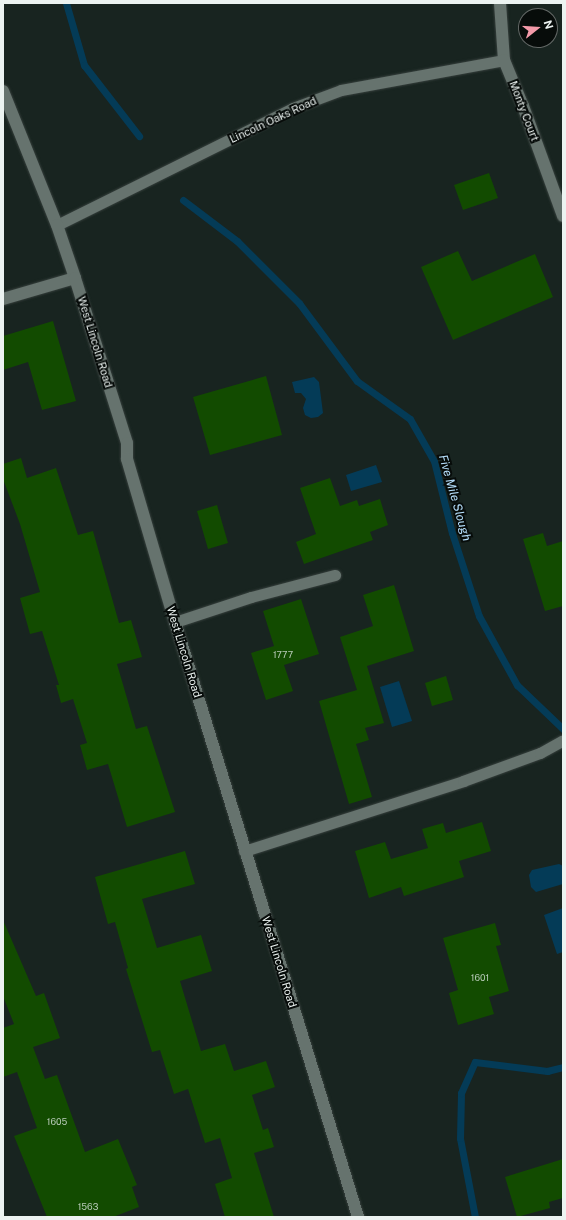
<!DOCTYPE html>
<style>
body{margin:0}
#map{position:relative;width:566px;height:1220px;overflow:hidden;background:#182420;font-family:"Public Sans",sans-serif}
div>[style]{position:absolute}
.water>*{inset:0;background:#043b57}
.stream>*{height:7px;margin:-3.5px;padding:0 3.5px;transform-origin:3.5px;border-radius:3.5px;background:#043b57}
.building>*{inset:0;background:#124b00}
.roads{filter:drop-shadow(0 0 1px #37403d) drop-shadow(0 0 1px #37403d)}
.lane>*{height:11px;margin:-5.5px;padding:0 5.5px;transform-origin:5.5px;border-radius:5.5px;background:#66736e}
.street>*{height:12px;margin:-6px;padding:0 6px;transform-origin:6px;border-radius:6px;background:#66736e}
.secondary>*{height:12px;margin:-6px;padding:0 6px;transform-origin:6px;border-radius:6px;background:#66736e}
span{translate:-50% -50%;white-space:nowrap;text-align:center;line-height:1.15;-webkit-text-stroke:4px #070c0a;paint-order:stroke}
.number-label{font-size:9px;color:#b6c9b5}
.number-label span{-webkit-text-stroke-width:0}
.street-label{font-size:11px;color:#ecf3f1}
.water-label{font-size:12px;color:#b6e0fd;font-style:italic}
.frame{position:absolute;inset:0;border:4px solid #ecf3f1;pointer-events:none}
.north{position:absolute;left:518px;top:8px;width:40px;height:40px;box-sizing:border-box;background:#070c0a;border:1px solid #636866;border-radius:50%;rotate:73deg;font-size:11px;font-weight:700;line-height:16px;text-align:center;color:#ecf3f1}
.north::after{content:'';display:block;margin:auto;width:14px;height:18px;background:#f39aa9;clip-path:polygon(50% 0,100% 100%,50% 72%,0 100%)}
</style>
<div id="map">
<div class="water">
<div style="clip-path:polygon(314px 377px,319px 382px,323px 413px,318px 417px,311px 418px,305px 415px,303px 408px,306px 399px,301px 393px,295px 393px,292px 382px)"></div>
<div style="clip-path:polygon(376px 465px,382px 482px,351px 491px,346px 475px)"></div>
<div style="clip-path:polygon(399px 681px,412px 721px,392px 727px,380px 687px)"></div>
<div style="clip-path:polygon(559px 864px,563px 866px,563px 884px,536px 892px,531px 887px,529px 875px,532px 870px)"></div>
<div style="clip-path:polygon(563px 908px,563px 952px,557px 954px,544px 915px)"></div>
</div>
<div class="stream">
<div style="left:66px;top:3px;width:65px;rotate:73.8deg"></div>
<div style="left:84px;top:65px;width:90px;rotate:52.2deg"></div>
<div style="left:183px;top:200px;width:68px;rotate:37.2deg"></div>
<div style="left:237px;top:241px;width:88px;rotate:45deg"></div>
<div style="left:299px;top:303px;width:97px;rotate:53.4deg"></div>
<div style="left:357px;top:381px;width:65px;rotate:35.6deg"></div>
<div style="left:410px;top:419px;width:48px;rotate:60.3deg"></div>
<div style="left:434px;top:461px;width:74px;rotate:76deg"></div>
<div style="left:452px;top:533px;width:87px;rotate:72deg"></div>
<div style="left:479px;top:616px;width:79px;rotate:61.2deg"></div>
<div style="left:517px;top:685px;width:64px;rotate:43.7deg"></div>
<div style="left:475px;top:1217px;width:80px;rotate:-100.8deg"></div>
<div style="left:460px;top:1138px;width:45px;rotate:-88.7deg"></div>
<div style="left:461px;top:1093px;width:34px;rotate:-66deg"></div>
<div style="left:475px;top:1062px;width:73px;rotate:7.1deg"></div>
<div style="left:547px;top:1071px;width:16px;rotate:-14deg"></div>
</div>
<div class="building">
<div style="clip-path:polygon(489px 173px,498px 198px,463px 210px,454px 185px)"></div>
<div style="clip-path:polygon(458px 251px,472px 281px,535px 254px,553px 297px,453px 340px,421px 267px)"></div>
<div style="clip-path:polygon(53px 321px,76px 401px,42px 410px,28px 362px,3px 370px,3px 336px)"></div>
<div style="clip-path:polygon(266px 376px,282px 435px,210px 455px,193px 397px)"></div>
<div style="clip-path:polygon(21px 458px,27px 478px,56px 468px,78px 535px,93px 531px,119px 623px,131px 620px,142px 657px,117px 664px,136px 729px,147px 726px,175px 812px,127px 827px,108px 764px,87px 770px,80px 745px,87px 743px,73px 699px,61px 703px,56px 685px,59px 685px,42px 631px,30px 634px,20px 598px,40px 592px,20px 524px,3px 479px,3px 464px)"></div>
<div style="clip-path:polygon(330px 478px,340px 506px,357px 500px,359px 506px,380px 499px,388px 525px,370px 532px,373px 540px,304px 564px,296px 542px,316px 534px,300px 488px)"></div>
<div style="clip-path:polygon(217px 505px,228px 543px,208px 549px,197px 511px)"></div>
<div style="clip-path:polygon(543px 533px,547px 546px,563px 541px,563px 606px,545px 611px,523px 539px)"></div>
<div style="clip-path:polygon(394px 585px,414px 651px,367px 666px,384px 723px,365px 728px,369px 740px,356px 744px,372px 797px,349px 804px,319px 701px,357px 690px,340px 637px,373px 626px,363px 595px)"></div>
<div style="clip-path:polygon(301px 599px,319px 654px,284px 665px,293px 691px,266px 700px,251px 653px,274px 646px,263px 611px)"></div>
<div style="clip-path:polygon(446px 676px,453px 700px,432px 706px,425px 683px)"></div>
<div style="clip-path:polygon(482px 822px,491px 851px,459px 861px,464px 877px,404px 896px,401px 887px,369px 898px,355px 851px,385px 842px,391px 859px,428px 848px,422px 829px,443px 823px,446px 833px)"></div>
<div style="clip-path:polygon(185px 851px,195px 884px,142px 899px,157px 948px,201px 935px,212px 971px,180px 981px,201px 1051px,225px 1044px,234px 1071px,266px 1061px,275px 1087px,252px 1095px,263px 1130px,268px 1128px,274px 1147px,254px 1153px,274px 1217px,225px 1217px,215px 1184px,232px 1178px,220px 1138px,205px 1143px,188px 1089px,174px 1094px,160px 1050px,152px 1052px,126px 969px,128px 968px,115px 922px,108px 924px,95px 877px)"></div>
<div style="clip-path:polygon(3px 920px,36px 996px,44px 993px,60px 1038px,33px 1047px,45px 1079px,57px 1075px,85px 1152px,118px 1139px,137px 1185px,132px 1187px,139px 1207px,113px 1217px,47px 1217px,14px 1136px,37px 1128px,17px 1072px,3px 1077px,3px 1028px,14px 1024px,3px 996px)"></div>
<div style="clip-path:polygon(495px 923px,501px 945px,496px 946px,509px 991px,489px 997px,494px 1014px,458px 1025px,449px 993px,458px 990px,443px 938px)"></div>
<div style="clip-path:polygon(563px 1159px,563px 1198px,549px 1202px,550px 1208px,517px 1217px,505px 1177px)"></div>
</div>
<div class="roads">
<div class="lane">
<div style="left:57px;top:225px;width:263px;rotate:-26.4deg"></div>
<div style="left:293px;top:108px;width:51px;rotate:-20.6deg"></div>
<div style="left:341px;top:90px;width:166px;rotate:-10.4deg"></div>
<div style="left:175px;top:622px;width:80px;rotate:-18.2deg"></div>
<div style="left:251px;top:597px;width:87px;rotate:-14.7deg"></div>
<div style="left:244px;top:851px;width:230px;rotate:-17.7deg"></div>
<div style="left:463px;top:781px;width:82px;rotate:-20deg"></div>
<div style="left:540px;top:753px;width:26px;rotate:-29deg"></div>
</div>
<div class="street">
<div style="left:500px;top:3px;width:57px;rotate:86deg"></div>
<div style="left:504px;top:60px;width:50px;rotate:67.6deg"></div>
<div style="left:523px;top:106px;width:117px;rotate:70deg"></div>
<div style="left:3px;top:299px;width:75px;rotate:-16.3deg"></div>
</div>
<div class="secondary">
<div style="left:3px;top:91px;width:144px;rotate:68.1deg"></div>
<div style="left:57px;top:225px;width:56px;rotate:71.2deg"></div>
<div style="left:75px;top:278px;width:173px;rotate:72.5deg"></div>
<div style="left:127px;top:443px;width:16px;rotate:90deg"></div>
<div style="left:127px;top:459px;width:170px;rotate:73.6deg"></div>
<div style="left:175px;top:622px;width:623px;rotate:72.9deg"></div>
</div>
</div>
<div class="number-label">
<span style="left:283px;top:655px">1777</span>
<span style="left:480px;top:978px">1601</span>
<span style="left:57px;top:1122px">1605</span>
<span style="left:88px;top:1207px">1563</span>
</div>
<div class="street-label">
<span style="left:524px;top:111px;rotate:69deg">Monty Court</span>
<span style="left:273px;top:120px;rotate:-25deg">Lincoln Oaks Road</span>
<span style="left:95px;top:342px;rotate:73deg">West Lincoln Road</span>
<span style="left:184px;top:652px;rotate:73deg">West Lincoln Road</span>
<span style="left:279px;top:962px;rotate:73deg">West Lincoln Road</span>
</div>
<div class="water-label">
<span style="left:454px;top:498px;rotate:74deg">Five Mile Slough</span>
</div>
<div class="frame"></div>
<div class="north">N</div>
</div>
